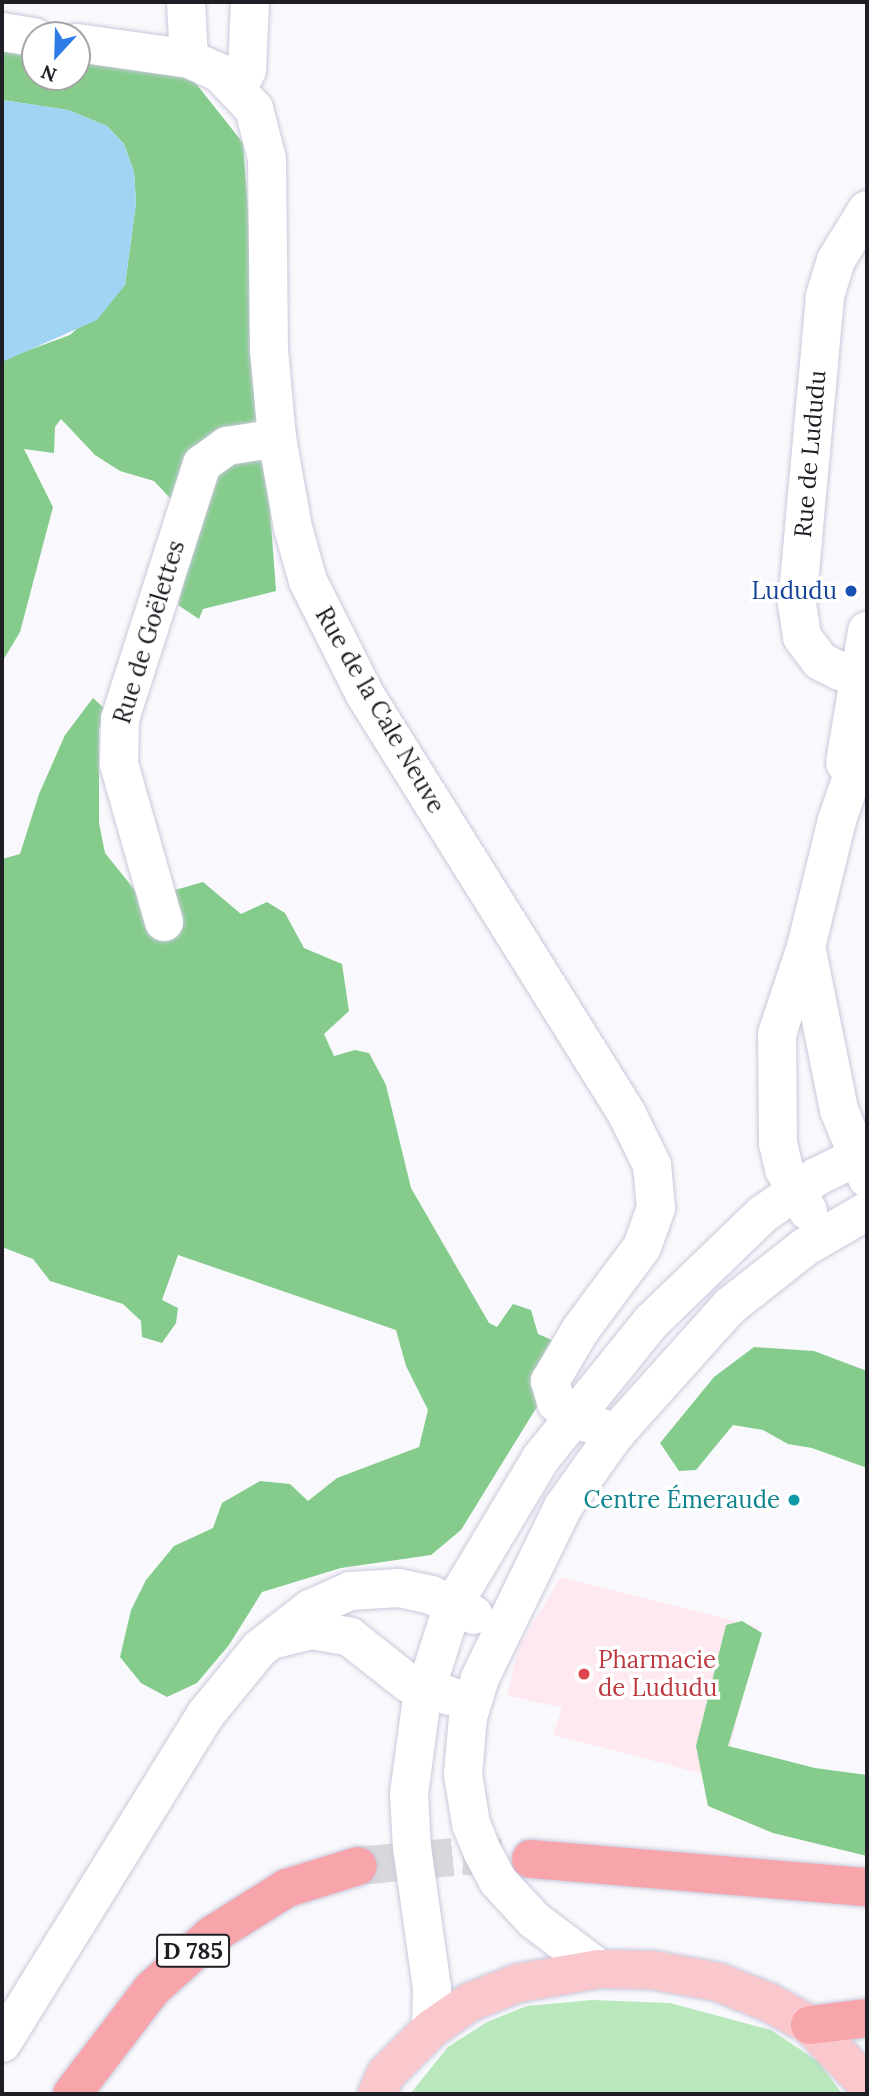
<!DOCTYPE html>
<meta charset="utf-8">
<style>
body{margin:0}
#map{position:relative;width:869px;height:2096px;overflow:hidden;background:#f9f9fd;font-family:Lora,serif}
div>[style]{position:absolute}
.commercial>*{inset:0;background:#fee9f1}
.green>*{inset:0;background:#b8e8bc}
.forest>*{inset:0;background:#85cc8c}
.water>*{inset:0;background:#a0d4f3}
.highway-tunnel>*{height:38px;margin-top:-19px;transform-origin:0;background:repeating-linear-gradient(90deg,#d8d8dc 0 38px,transparent 0 57px)}
.roads{filter:drop-shadow(0 0 2px #cac8db) drop-shadow(0 0 2px #cac8db)}
.minor>*{height:38px;margin:-19px;padding:0 19px;transform-origin:19px;border-radius:19px;background:#fff}
.major>*{height:38px;margin:-19px;padding:0 19px;transform-origin:19px;border-radius:19px;background:#fac8cc}
.highway>*{height:38px;margin:-19px;padding:0 19px;transform-origin:19px;border-radius:19px;background:#f7a4aa}
.dots>*{width:19px;height:19px;translate:-50% -50%;box-sizing:border-box;border:4px solid #fff;border-radius:50%}
span{translate:-50% -50%;white-space:nowrap;text-align:center;line-height:1.15;-webkit-text-stroke:7px #fff;paint-order:stroke}
.shield-label span{padding:2px 5px;background:#fff;border:2px solid;border-radius:5px;-webkit-text-stroke-width:0}
.shield-label{font-size:23px;color:#1e1e24;font-weight:700}
.street-label{font-size:24px;color:#1e1e24}
.transit-label{font-size:24px;color:#164399}
.right{translate:-100% -50%;text-align:right}
.culture-label{font-size:24px;color:#0d838f}
.health-label{font-size:24px;color:#be3a42}
.left{translate:0 -50%;text-align:left}
.frame{position:absolute;inset:0;border:4px solid #1e1e24;pointer-events:none}
.north{position:absolute;left:21px;top:21px;width:70px;height:70px;box-sizing:border-box;background:#fff;border:2px solid #a5a5a7;border-radius:50%;rotate:202deg;font-size:19px;font-weight:700;line-height:28px;text-align:center;color:#1e1e24}
.north::after{content:'';display:block;margin:auto;width:24px;height:32px;background:#2d7ce7;clip-path:polygon(50% 0,100% 100%,50% 72%,0 100%)}
</style>
<div id="map">
<div class="commercial">
<div style="clip-path:polygon(561px 1577px,759px 1627px,723px 1779px,553px 1735px,562px 1708px,507px 1695px,518px 1648px)"></div>
</div>
<div class="green">
<div style="clip-path:polygon(592px 2000px,670px 2003px,771px 2030px,819px 2062px,842px 2094px,410px 2094px,448px 2047px,487px 2022px,527px 2006px)"></div>
</div>
<div class="forest">
<div style="clip-path:polygon(2px 48px,35px 52px,35px 77px,77px 77px,77px 58px,190px 76px,243px 143px,276px 591px,203px 609px,199px 619px,178px 605px,198px 528px,154px 481px,120px 471px,95px 455px,61px 419px,55px 427px,54px 453px,24px 449px,53px 507px,20px 632px,2px 662px,2px 360px,70px 335px,125px 285px,136px 203px,134px 172px,124px 144px,107px 126px,68px 110px,2px 100px)"></div>
<div style="clip-path:polygon(93px 698px,105px 709px,99px 730px,99px 823px,105px 853px,158px 919px,175px 890px,203px 882px,241px 914px,267px 902px,285px 913px,304px 948px,342px 964px,349px 1011px,324px 1034px,334px 1056px,355px 1050px,369px 1053px,386px 1085px,411px 1188px,489px 1323px,497px 1327px,513px 1304px,531px 1310px,538px 1334px,552px 1340px,538px 1405px,461px 1530px,431px 1555px,341px 1568px,262px 1592px,229px 1645px,197px 1683px,167px 1697px,141px 1683px,120px 1657px,131px 1610px,146px 1580px,174px 1546px,213px 1528px,222px 1503px,260px 1481px,290px 1484px,308px 1501px,337px 1478px,419px 1447px,428px 1410px,406px 1366px,396px 1330px,178px 1255px,162px 1300px,178px 1308px,176px 1323px,162px 1343px,142px 1337px,141px 1321px,123px 1304px,50px 1281px,33px 1259px,2px 1247px,2px 859px,20px 854px,39px 794px,65px 735px)"></div>
<div style="clip-path:polygon(754px 1347px,814px 1351px,867px 1371px,867px 1468px,812px 1448px,788px 1444px,763px 1430px,733px 1425px,696px 1470px,679px 1471px,660px 1443px,714px 1377px)"></div>
<div style="clip-path:polygon(742px 1621px,762px 1633px,728px 1746px,815px 1768px,867px 1775px,867px 1856px,773px 1833px,708px 1806px,696px 1746px,726px 1625px)"></div>
</div>
<div class="water">
<div style="clip-path:polygon(2px 100px,68px 110px,107px 126px,124px 144px,134px 172px,136px 203px,125px 285px,97px 320px,2px 362px)"></div>
</div>
<div class="highway-tunnel">
<div style="left:358px;top:1866px;width:105px;rotate:-5.4deg"></div>
<div style="left:463px;top:1856px;width:68px;rotate:2.5deg"></div>
</div>
<div class="roads">
<div class="minor">
<div style="left:186px;top:2px;width:57px;rotate:87deg"></div>
<div style="left:2px;top:32px;width:33px;rotate:9deg"></div>
<div style="left:77px;top:43px;width:113px;rotate:8.1deg"></div>
<div style="left:189px;top:59px;width:34px;rotate:24deg"></div>
<div style="left:220px;top:73px;width:50px;rotate:46.6deg"></div>
<div style="left:254px;top:109px;width:52px;rotate:75.4deg"></div>
<div style="left:267px;top:159px;width:191px;rotate:89.4deg"></div>
<div style="left:269px;top:350px;width:88px;rotate:84.8deg"></div>
<div style="left:277px;top:438px;width:91px;rotate:79.9deg"></div>
<div style="left:293px;top:528px;width:55px;rotate:74.2deg"></div>
<div style="left:308px;top:581px;width:125px;rotate:63.4deg"></div>
<div style="left:364px;top:693px;width:494px;rotate:58deg"></div>
<div style="left:626px;top:1112px;width:59px;rotate:63.9deg"></div>
<div style="left:652px;top:1165px;width:43px;rotate:84.7deg"></div>
<div style="left:656px;top:1208px;width:41px;rotate:109.7deg"></div>
<div style="left:642px;top:1247px;width:102px;rotate:126.6deg"></div>
<div style="left:581px;top:1329px;width:61px;rotate:120.8deg"></div>
<div style="left:550px;top:1381px;width:22px;rotate:74deg"></div>
<div style="left:556px;top:1402px;width:21px;rotate:45deg"></div>
<div style="left:571px;top:1417px;width:48px;rotate:19.6deg"></div>
<div style="left:239px;top:87px;width:19px;rotate:-65deg"></div>
<div style="left:247px;top:70px;width:68px;rotate:-87.5deg"></div>
<div style="left:867px;top:210px;width:59px;rotate:121.8deg"></div>
<div style="left:836px;top:260px;width:39px;rotate:107deg"></div>
<div style="left:825px;top:297px;width:308px;rotate:95.2deg"></div>
<div style="left:797px;top:604px;width:33px;rotate:81deg"></div>
<div style="left:802px;top:637px;width:30px;rotate:53deg"></div>
<div style="left:820px;top:661px;width:22px;rotate:27deg"></div>
<div style="left:840px;top:671px;width:28px;rotate:13deg"></div>
<div style="left:845px;top:763px;width:134px;rotate:-80.5deg"></div>
<div style="left:164px;top:922px;width:164px;rotate:-105.9deg"></div>
<div style="left:119px;top:764px;width:45px;rotate:-88.7deg"></div>
<div style="left:120px;top:719px;width:268px;rotate:-72.2deg"></div>
<div style="left:202px;top:464px;width:31px;rotate:-36deg"></div>
<div style="left:227px;top:446px;width:51px;rotate:-9.1deg"></div>
<div style="left:807px;top:951px;width:162px;rotate:78.6deg"></div>
<div style="left:839px;top:1110px;width:74px;rotate:67.6deg"></div>
<div style="left:808px;top:1211px;width:48px;rotate:-119.7deg"></div>
<div style="left:784px;top:1169px;width:26px;rotate:-103deg"></div>
<div style="left:778px;top:1144px;width:110px;rotate:-90.5deg"></div>
<div style="left:777px;top:1034px;width:92px;rotate:-71.6deg"></div>
<div style="left:806px;top:947px;width:131px;rotate:-76.3deg"></div>
<div style="left:837px;top:820px;width:92px;rotate:-71deg"></div>
<div style="left:275px;top:1639px;width:38px;rotate:-14deg"></div>
<div style="left:312px;top:1630px;width:39px;rotate:10deg"></div>
<div style="left:350px;top:1637px;width:74px;rotate:38.4deg"></div>
<div style="left:408px;top:1683px;width:44px;rotate:17.2deg"></div>
<div style="left:599px;top:1969px;width:81px;rotate:-143deg"></div>
<div style="left:534px;top:1920px;width:53px;rotate:-132.7deg"></div>
<div style="left:498px;top:1881px;width:34px;rotate:-118deg"></div>
<div style="left:482px;top:1851px;width:29px;rotate:-112deg"></div>
<div style="left:471px;top:1824px;width:51px;rotate:-99.1deg"></div>
<div style="left:463px;top:1774px;width:57px;rotate:-85deg"></div>
<div style="left:468px;top:1717px;width:41px;rotate:-72.9deg"></div>
<div style="left:480px;top:1678px;width:190px;rotate:-64.1deg"></div>
<div style="left:563px;top:1507px;width:91px;rotate:-54.4deg"></div>
<div style="left:616px;top:1433px;width:171px;rotate:-48.1deg"></div>
<div style="left:730px;top:1306px;width:95px;rotate:-38.2deg"></div>
<div style="left:805px;top:1247px;width:72px;rotate:-30.1deg"></div>
<div style="left:431px;top:2029px;width:41px;rotate:-88.6deg"></div>
<div style="left:432px;top:1988px;width:141px;rotate:-98.1deg"></div>
<div style="left:412px;top:1848px;width:54px;rotate:-93.2deg"></div>
<div style="left:409px;top:1794px;width:90px;rotate:-82.3deg"></div>
<div style="left:421px;top:1705px;width:105px;rotate:-72.3deg"></div>
<div style="left:453px;top:1605px;width:171px;rotate:-59.1deg"></div>
<div style="left:541px;top:1458px;width:175px;rotate:-51deg"></div>
<div style="left:651px;top:1322px;width:156px;rotate:-44deg"></div>
<div style="left:763px;top:1214px;width:65px;rotate:-34.9deg"></div>
<div style="left:816px;top:1177px;width:57px;rotate:-26.1deg"></div>
<div style="left:2px;top:2043px;width:387px;rotate:-58.2deg"></div>
<div style="left:206px;top:1714px;width:84px;rotate:-50.8deg"></div>
<div style="left:259px;top:1649px;width:65px;rotate:-38.1deg"></div>
<div style="left:310px;top:1609px;width:44px;rotate:-24.2deg"></div>
<div style="left:350px;top:1591px;width:49px;rotate:-3.5deg"></div>
<div style="left:399px;top:1588px;width:33px;rotate:12deg"></div>
<div style="left:431px;top:1595px;width:47px;rotate:24.9deg"></div>
</div>
<div class="major">
<div style="left:377px;top:2094px;width:22px;rotate:-66deg"></div>
<div style="left:386px;top:2074px;width:64px;rotate:-45deg"></div>
<div style="left:431px;top:2029px;width:47px;rotate:-34.7deg"></div>
<div style="left:470px;top:2002px;width:52px;rotate:-21.6deg"></div>
<div style="left:518px;top:1983px;width:82px;rotate:-9.8deg"></div>
<div style="left:599px;top:1969px;width:53px;rotate:1.1deg"></div>
<div style="left:652px;top:1970px;width:67px;rotate:10.3deg"></div>
<div style="left:718px;top:1982px;width:54px;rotate:21.8deg"></div>
<div style="left:768px;top:2002px;width:48px;rotate:28.7deg"></div>
<div style="left:810px;top:2025px;width:82px;rotate:46deg"></div>
</div>
<div class="highway">
<div style="left:531px;top:1859px;width:337px;rotate:4.8deg"></div>
<div style="left:810px;top:2025px;width:57px;rotate:-7deg"></div>
<div style="left:72px;top:2094px;width:132px;rotate:-52.7deg"></div>
<div style="left:152px;top:1989px;width:81px;rotate:-42deg"></div>
<div style="left:212px;top:1935px;width:89px;rotate:-32.1deg"></div>
<div style="left:287px;top:1888px;width:74px;rotate:-17.2deg"></div>
</div>
</div>
<div class="dots">
<div style="left:851px;top:591px;background:#1a4fb4"></div>
<div style="left:794px;top:1500px;background:#0f9aa8"></div>
<div style="left:584px;top:1674px;background:#e0444e"></div>
</div>
<div class="shield-label">
<span style="left:193px;top:1951px">D 785</span>
</div>
<div class="street-label">
<span style="left:810px;top:454px;rotate:-85deg">Rue de Lududu</span>
<span style="left:149px;top:632px;rotate:-73deg">Rue de Goëlettes</span>
<span style="left:380px;top:710px;rotate:60deg">Rue de la Cale Neuve</span>
</div>
<div class="transit-label">
<span class="right" style="left:837px;top:591px">Lududu</span>
</div>
<div class="culture-label">
<span class="right" style="left:780px;top:1500px">Centre Émeraude</span>
</div>
<div class="health-label">
<span class="left" style="left:598px;top:1674px">Pharmacie<br>de Lududu</span>
</div>
<div class="frame"></div>
<div class="north">N</div>
</div>
